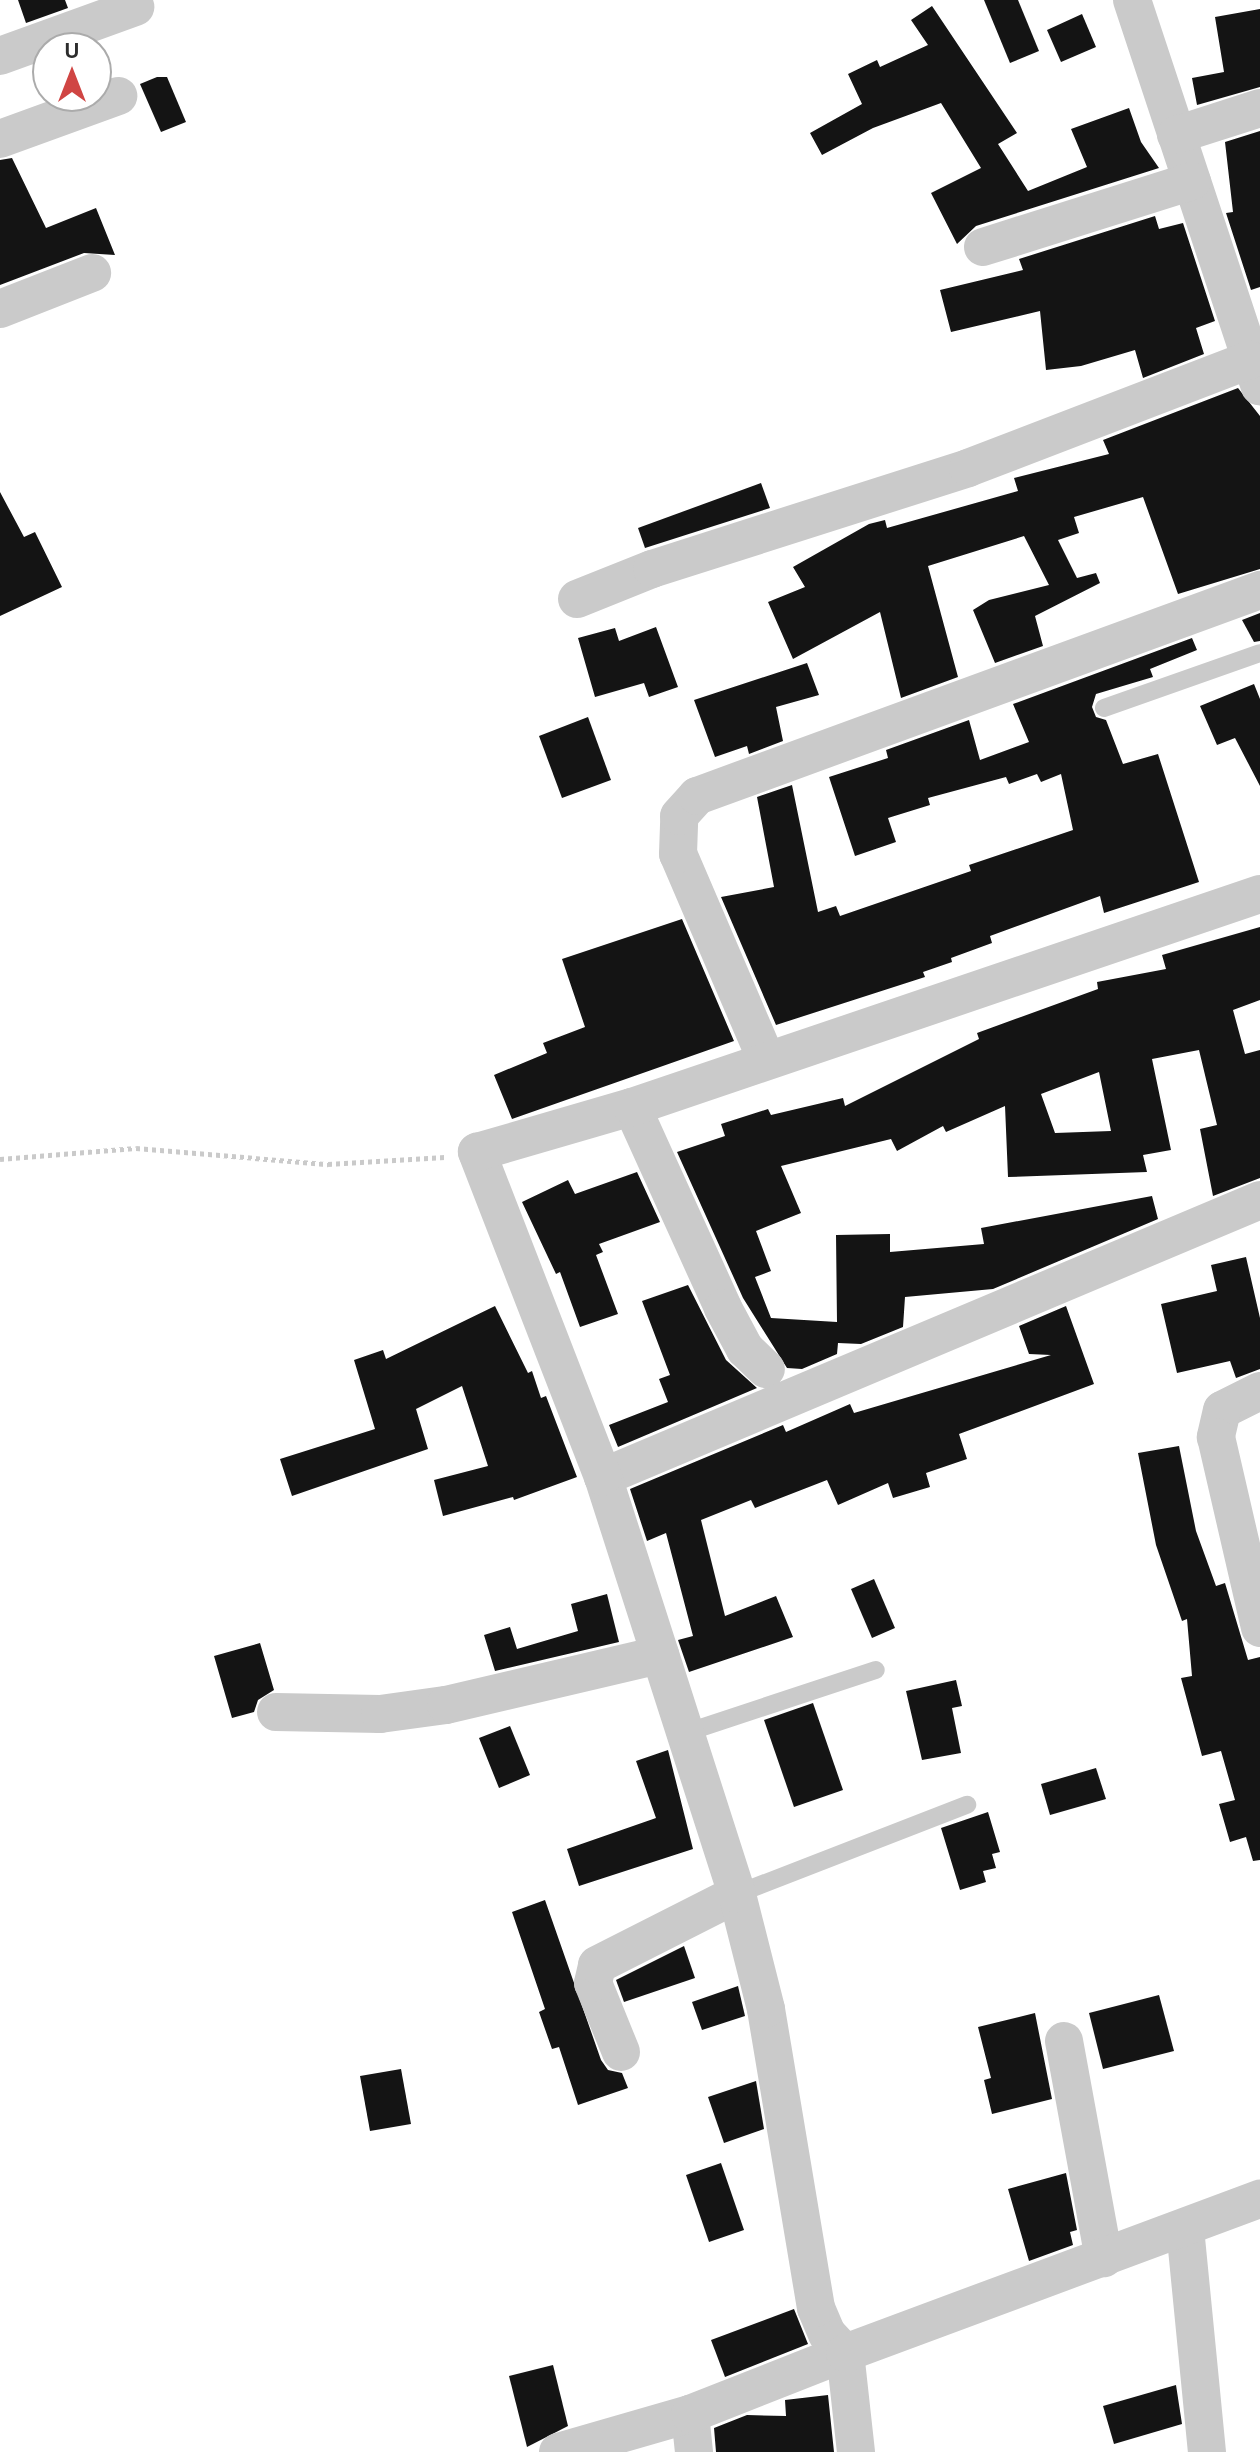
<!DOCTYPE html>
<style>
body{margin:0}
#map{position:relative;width:1260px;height:2452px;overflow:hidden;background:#fff;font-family:"Space Grotesk",sans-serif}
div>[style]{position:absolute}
.building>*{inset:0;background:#141414}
.path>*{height:5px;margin-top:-2.5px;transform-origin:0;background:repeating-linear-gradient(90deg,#cacaca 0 4px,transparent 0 8px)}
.lane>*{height:18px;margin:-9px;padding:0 9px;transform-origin:9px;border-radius:9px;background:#cacaca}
.street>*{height:38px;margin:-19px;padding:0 19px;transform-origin:19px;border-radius:19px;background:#cacaca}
span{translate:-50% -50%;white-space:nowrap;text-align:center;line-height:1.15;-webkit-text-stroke:8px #fff;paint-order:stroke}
.north{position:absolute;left:32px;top:32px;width:80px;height:80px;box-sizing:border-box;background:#fff;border:2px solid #ababab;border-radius:50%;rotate:0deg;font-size:22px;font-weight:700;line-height:32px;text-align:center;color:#2d2d2d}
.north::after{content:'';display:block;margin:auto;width:28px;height:36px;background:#d04543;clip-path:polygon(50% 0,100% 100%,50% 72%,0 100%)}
</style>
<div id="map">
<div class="building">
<div style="clip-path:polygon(18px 0,65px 0,68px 8px,26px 23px)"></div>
<div style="clip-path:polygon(984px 0,1018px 0,1039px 51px,1010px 63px)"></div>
<div style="clip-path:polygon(932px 6px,1017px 133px,998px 144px,1028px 191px,1087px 167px,1071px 129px,1129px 108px,1141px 142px,1159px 168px,976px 226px,957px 244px,931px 193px,981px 168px,941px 103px,873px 128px,822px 155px,810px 133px,862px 104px,848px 74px,877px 60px,880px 67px,928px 45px,911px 20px)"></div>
<div style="clip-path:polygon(1260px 9px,1260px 87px,1197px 105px,1192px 78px,1224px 72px,1215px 17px)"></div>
<div style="clip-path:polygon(1082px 14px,1096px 47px,1061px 62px,1047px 30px)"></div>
<div style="clip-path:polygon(157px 77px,167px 77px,186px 122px,161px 132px,140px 84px)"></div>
<div style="clip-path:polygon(1260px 131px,1260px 287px,1251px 290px,1226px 213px,1233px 212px,1225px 142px)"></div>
<div style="clip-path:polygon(12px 158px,46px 228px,96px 208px,115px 255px,84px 253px,0 285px,0 160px)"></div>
<div style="clip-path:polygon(1155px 216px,1159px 229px,1183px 223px,1215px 321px,1196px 328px,1204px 354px,1143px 378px,1135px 350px,1081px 366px,1046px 370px,1040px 311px,951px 332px,940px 290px,1023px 270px,1019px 259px)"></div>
<div style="clip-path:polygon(1238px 388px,1260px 416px,1260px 569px,1178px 594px,1143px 497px,1074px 517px,1079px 533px,1058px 540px,1077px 578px,1096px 573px,1100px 583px,1035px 616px,1043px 646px,995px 663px,973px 610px,989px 600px,1049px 585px,1024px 536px,928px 566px,958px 677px,901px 698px,880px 612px,793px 659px,768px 602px,805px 587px,793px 567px,869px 524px,885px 520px,887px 528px,1018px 491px,1014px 478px,1109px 454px,1103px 440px)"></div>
<div style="clip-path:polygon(761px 483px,770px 508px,645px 548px,638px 528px)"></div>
<div style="clip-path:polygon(0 492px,24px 537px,35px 532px,62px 587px,0 616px)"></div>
<div style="clip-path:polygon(1260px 613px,1260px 641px,1254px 642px,1242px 620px)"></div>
<div style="clip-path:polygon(656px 627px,678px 687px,649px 697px,644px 683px,595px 697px,578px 638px,615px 628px,619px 641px)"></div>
<div style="clip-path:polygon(1192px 638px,1197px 650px,1150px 669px,1153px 677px,1096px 694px,1092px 707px,1096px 717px,1106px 720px,1123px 764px,1158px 754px,1199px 882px,1104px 913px,1100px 896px,990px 936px,992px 943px,951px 958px,952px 962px,923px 972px,925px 977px,776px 1025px,721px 897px,774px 887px,757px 797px,792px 785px,818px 912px,836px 906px,840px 916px,971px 871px,969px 865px,1073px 830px,1061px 774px,1041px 782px,1037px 774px,1009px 784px,1006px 777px,928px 798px,930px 805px,888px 818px,896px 842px,855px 856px,829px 777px,888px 758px,886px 750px,969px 720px,980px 760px,1029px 742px,1013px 704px)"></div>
<div style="clip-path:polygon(807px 663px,819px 695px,776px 707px,783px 741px,749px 754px,747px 746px,715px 757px,694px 700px)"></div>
<div style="clip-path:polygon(1254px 684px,1260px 699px,1260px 786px,1235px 738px,1217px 745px,1200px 706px)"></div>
<div style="clip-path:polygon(588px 717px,611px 780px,562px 798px,539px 736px)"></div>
<div style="clip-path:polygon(682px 919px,734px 1041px,512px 1119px,494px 1075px,547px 1053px,543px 1043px,585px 1027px,562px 959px)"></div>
<div style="clip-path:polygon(evenodd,1260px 927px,1260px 1000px,1233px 1010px,1245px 1054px,1260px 1050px,1260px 1178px,1213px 1196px,1200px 1129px,1217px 1125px,1199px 1050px,1152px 1059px,1171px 1150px,1143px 1155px,1147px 1172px,1008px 1177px,1005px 1106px,946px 1132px,943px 1126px,897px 1151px,891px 1139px,781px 1166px,801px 1213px,756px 1231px,771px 1271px,755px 1277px,771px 1318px,837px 1322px,836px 1235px,890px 1234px,890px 1252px,984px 1244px,981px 1228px,1152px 1196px,1158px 1219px,993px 1289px,905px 1297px,903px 1327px,861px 1344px,838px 1343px,837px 1354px,802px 1369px,787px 1368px,743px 1298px,677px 1152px,725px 1136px,721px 1124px,768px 1109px,771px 1115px,843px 1098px,845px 1106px,979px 1039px,977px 1033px,1098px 989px,1097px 982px,1166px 969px,1162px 955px,1260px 927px,1099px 1072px,1111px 1131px,1055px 1133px,1041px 1094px,1099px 1072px)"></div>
<div style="clip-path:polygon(637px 1172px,660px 1222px,599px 1244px,603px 1252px,596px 1255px,618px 1314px,580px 1327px,560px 1272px,556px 1274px,522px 1202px,568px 1180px,575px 1194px)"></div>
<div style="clip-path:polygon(1246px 1257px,1260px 1318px,1260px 1369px,1236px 1378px,1230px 1361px,1177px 1373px,1161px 1304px,1217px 1291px,1211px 1265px)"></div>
<div style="clip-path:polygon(688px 1285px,726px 1360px,757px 1388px,618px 1447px,609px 1425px,668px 1402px,659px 1379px,670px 1375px,642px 1301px)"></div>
<div style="clip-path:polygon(495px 1306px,528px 1373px,532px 1371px,541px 1398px,546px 1396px,577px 1477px,514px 1500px,513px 1497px,443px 1516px,434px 1480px,488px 1466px,462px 1386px,416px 1409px,428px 1449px,292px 1496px,280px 1459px,375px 1429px,354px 1360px,383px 1350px,386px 1359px)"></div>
<div style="clip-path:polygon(1066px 1306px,1094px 1384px,959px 1434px,967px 1459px,926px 1473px,930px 1487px,893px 1498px,888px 1483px,838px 1505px,827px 1480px,755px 1508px,751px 1500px,701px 1520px,725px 1616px,776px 1596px,793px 1637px,689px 1672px,678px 1640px,693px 1636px,666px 1533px,647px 1541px,630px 1489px,783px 1425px,786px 1432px,850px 1404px,854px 1413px,1051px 1355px,1029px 1354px,1019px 1326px)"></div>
<div style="clip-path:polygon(1179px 1446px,1196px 1531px,1216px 1586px,1225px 1583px,1248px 1660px,1260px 1657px,1260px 1860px,1253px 1861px,1246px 1837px,1230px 1842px,1219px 1804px,1235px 1800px,1221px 1751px,1202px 1756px,1181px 1678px,1192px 1676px,1187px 1619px,1182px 1621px,1156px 1545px,1138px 1453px)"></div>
<div style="clip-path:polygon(874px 1579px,895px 1628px,872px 1638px,851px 1589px)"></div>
<div style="clip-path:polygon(607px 1594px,619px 1642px,495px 1671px,484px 1635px,510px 1627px,517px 1649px,578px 1631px,571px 1604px)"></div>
<div style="clip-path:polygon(260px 1643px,274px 1690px,258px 1700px,254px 1712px,232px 1718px,214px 1656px)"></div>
<div style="clip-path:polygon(956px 1680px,962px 1706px,952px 1708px,961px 1753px,922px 1760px,906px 1691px)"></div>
<div style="clip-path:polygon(813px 1703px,843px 1790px,794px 1807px,764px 1720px)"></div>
<div style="clip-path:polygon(510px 1726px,530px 1775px,499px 1788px,479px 1738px)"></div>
<div style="clip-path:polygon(668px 1750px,693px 1849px,579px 1886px,567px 1849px,656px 1818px,636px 1761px)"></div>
<div style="clip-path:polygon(1096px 1768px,1106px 1799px,1050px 1815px,1041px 1784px)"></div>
<div style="clip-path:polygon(988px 1812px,1000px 1852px,992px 1854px,996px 1868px,983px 1871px,986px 1882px,960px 1890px,941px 1828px)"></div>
<div style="clip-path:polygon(545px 1900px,601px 2060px,608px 2070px,622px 2073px,628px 2088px,578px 2105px,559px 2047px,552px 2049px,539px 2012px,545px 2009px,512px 1912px)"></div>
<div style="clip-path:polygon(684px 1946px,695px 1978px,624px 2002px,616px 1980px)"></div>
<div style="clip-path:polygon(738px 1986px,745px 2016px,702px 2030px,692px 2002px)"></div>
<div style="clip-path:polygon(1159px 1995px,1174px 2051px,1103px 2069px,1089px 2013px)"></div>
<div style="clip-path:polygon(1035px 2013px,1052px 2099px,992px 2114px,984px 2080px,991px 2078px,978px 2027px)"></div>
<div style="clip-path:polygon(401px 2069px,411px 2124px,370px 2131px,360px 2076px)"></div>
<div style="clip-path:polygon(756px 2081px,764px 2129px,724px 2143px,708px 2097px)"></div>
<div style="clip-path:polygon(721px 2163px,744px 2230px,709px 2242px,686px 2175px)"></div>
<div style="clip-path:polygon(1066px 2173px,1077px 2230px,1070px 2232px,1073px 2245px,1029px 2261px,1008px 2189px)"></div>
<div style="clip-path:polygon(794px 2309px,808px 2344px,725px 2377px,711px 2340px)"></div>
<div style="clip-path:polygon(553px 2365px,568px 2426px,527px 2447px,509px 2376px)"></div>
<div style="clip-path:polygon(1176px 2385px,1182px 2424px,1114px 2444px,1103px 2406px)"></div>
<div style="clip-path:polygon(828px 2395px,834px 2452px,716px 2452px,714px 2428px,747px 2415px,786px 2416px,785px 2400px)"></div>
</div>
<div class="path">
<div style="left:0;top:1159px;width:136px;rotate:-4.6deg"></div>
<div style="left:136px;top:1148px;width:193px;rotate:4.8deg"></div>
<div style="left:328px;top:1164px;width:117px;rotate:-3.4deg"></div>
</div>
<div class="lane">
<div style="left:1104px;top:708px;width:165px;rotate:-19.4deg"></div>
<div style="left:682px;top:1734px;width:204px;rotate:-18.3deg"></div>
<div style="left:737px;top:1894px;width:247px;rotate:-21.2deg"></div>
</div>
<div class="street">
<div style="left:1132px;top:0;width:407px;rotate:71.7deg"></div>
<div style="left:0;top:56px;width:144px;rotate:-19.9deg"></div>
<div style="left:1176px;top:135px;width:88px;rotate:-17.8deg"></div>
<div style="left:0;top:139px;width:126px;rotate:-20deg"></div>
<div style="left:983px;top:247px;width:219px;rotate:-17.5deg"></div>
<div style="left:0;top:309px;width:99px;rotate:-21.4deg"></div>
<div style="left:577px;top:599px;width:81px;rotate:-21.8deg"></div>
<div style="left:652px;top:569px;width:332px;rotate:-17.7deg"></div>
<div style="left:968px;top:468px;width:302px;rotate:-21deg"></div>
<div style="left:766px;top:1059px;width:223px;rotate:-113.2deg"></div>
<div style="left:678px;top:854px;width:38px;rotate:-88deg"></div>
<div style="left:679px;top:816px;width:27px;rotate:-48deg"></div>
<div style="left:697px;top:796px;width:600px;rotate:-20.1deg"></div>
<div style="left:632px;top:1107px;width:221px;rotate:65.6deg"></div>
<div style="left:723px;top:1308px;width:47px;rotate:61.8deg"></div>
<div style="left:745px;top:1349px;width:29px;rotate:44deg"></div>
<div style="left:1260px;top:1391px;width:42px;rotate:153.4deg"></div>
<div style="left:1222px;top:1410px;width:28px;rotate:103deg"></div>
<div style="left:1216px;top:1437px;width:196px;rotate:77deg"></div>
<div style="left:603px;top:1477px;width:713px;rotate:-22.86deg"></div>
<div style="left:276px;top:1712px;width:104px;rotate:1.1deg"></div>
<div style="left:380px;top:1714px;width:67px;rotate:-7.8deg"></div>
<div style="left:446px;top:1705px;width:220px;rotate:-13.2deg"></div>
<div style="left:1064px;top:2041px;width:221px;rotate:79.6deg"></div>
<div style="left:621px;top:2052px;width:74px;rotate:-112.1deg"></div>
<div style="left:593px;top:1983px;width:18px;rotate:-77deg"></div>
<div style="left:597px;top:1965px;width:157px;rotate:-26.9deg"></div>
<div style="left:1185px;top:2228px;width:225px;rotate:84.4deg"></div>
<div style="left:690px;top:2414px;width:38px;rotate:84deg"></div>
<div style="left:558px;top:2452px;width:137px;rotate:-16.1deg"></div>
<div style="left:690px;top:2414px;width:167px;rotate:-21.5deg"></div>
<div style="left:845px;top:2353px;width:26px;rotate:-133deg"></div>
<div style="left:827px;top:2334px;width:28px;rotate:-113deg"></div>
<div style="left:816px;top:2308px;width:303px;rotate:-99.5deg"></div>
<div style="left:766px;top:2009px;width:119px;rotate:-104.2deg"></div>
<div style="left:737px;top:1894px;width:438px;rotate:-107.8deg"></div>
<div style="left:603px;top:1477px;width:349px;rotate:-111.2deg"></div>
<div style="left:477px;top:1152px;width:161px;rotate:-16.2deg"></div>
<div style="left:632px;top:1107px;width:663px;rotate:-18.74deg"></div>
<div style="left:856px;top:2452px;width:100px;rotate:-96.3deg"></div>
<div style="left:845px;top:2353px;width:443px;rotate:-20.4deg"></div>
</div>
<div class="north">U</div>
</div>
